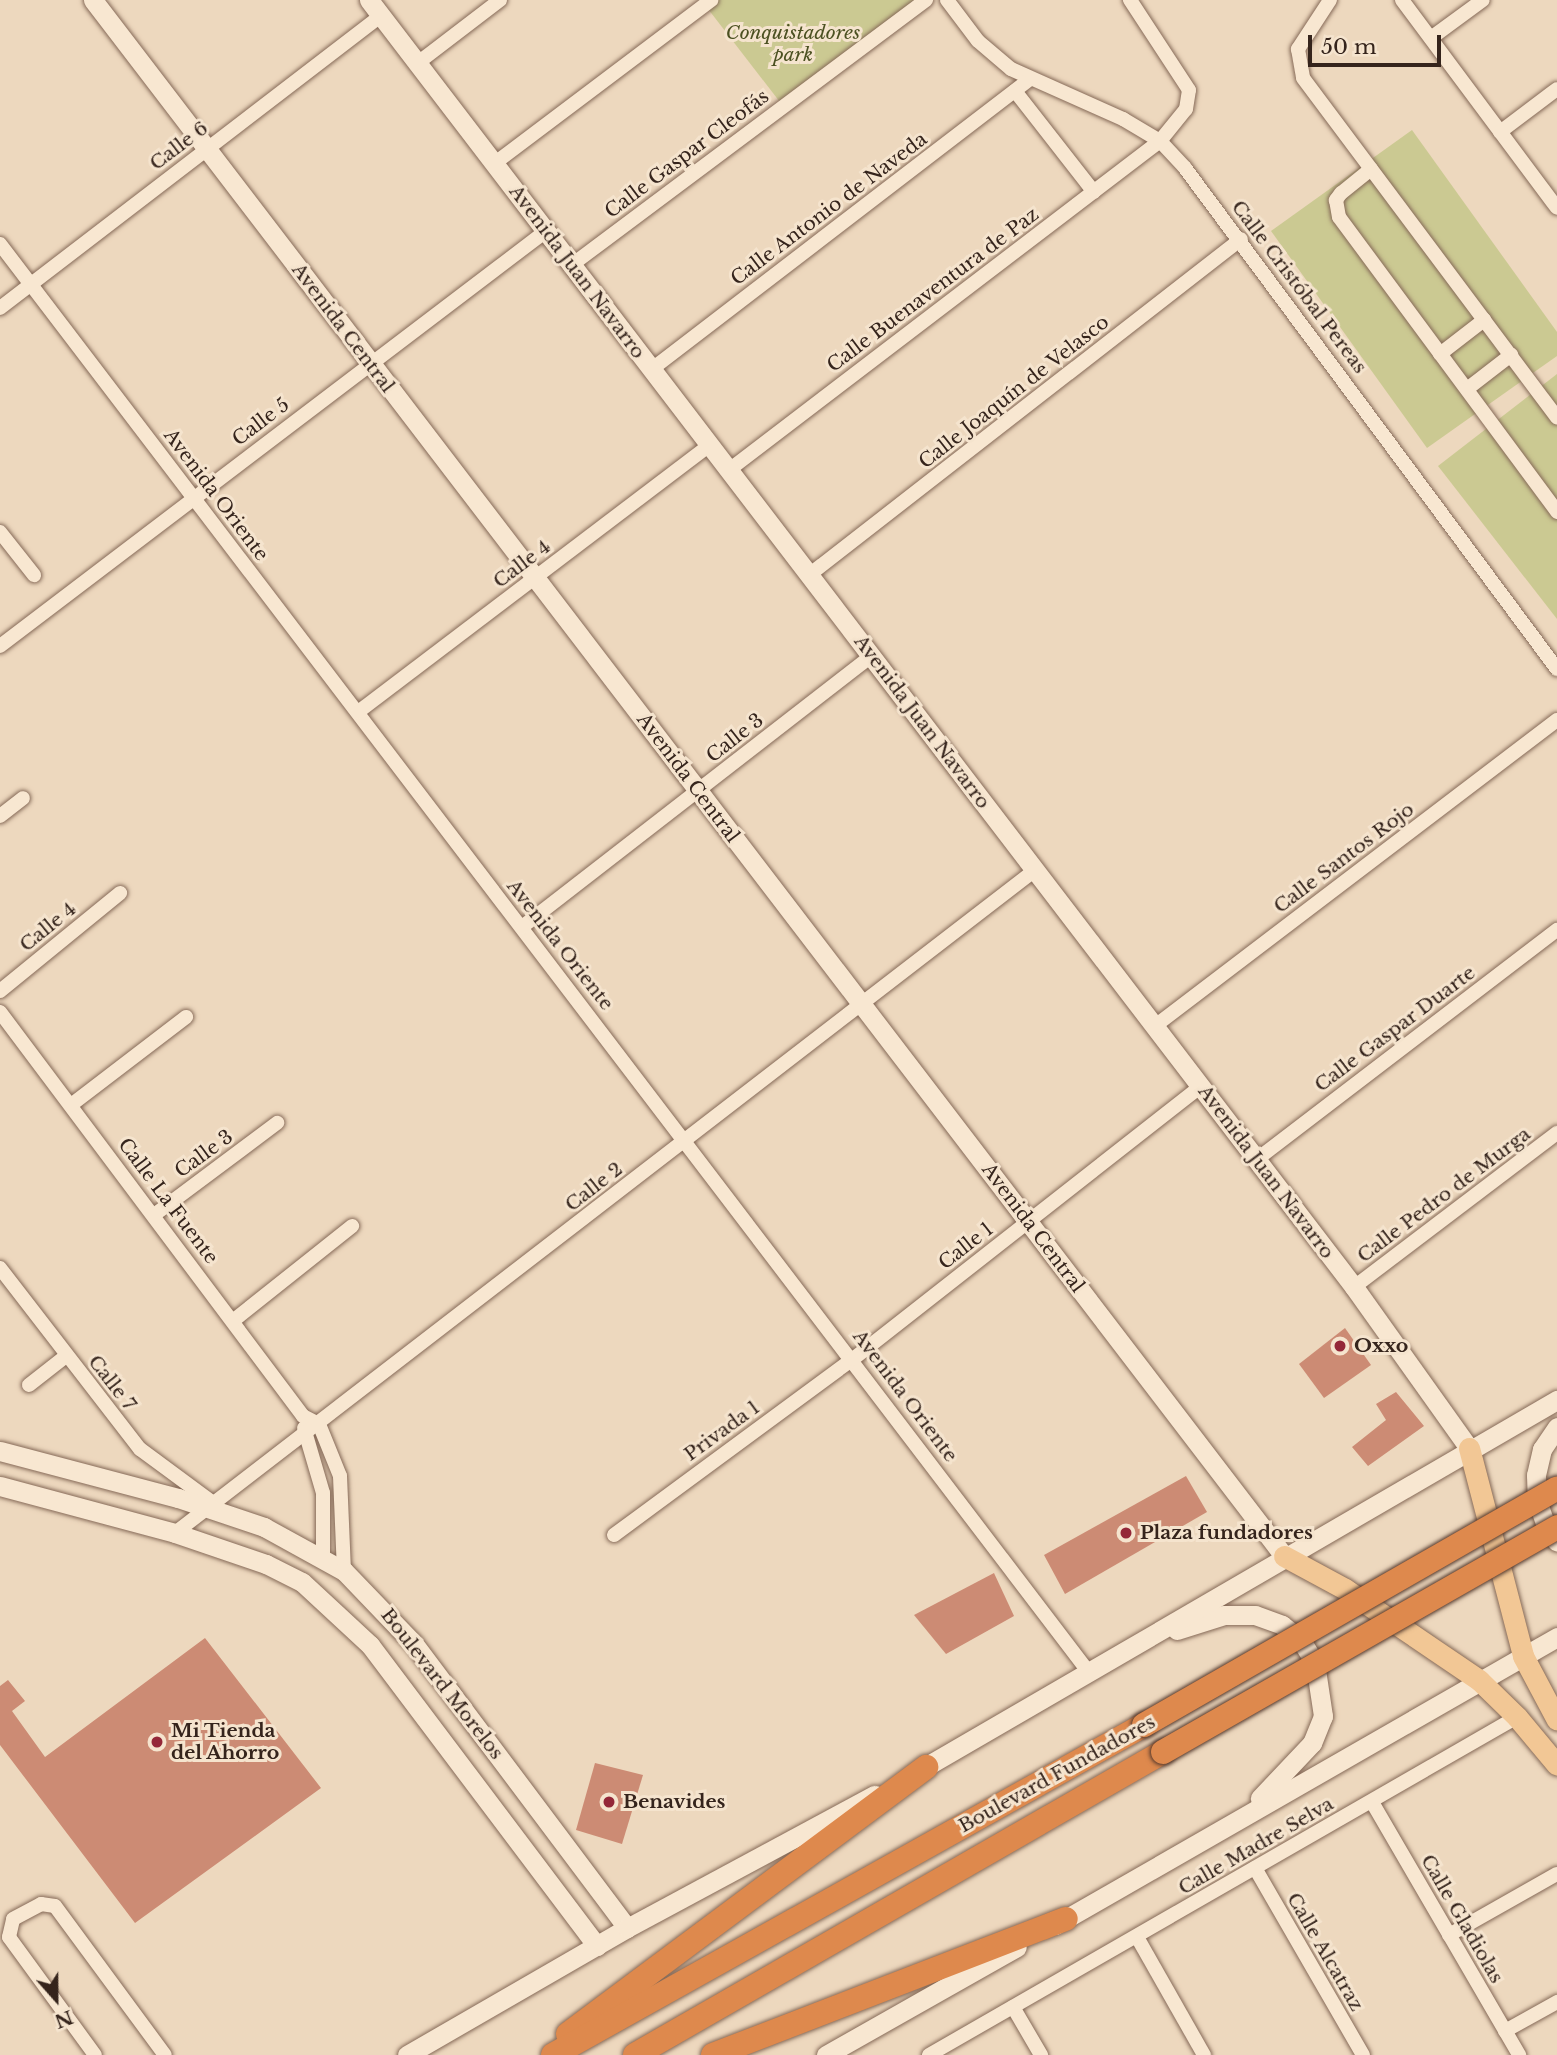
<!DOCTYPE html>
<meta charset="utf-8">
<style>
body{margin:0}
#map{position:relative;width:1557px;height:2055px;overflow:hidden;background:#edd8be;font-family:"Libre Baskerville",serif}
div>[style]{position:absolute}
.green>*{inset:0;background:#cbc992}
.building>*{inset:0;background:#cc8b74}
.roads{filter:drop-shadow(0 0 2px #856957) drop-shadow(0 0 2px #856957)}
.street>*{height:14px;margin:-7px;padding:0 7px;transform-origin:7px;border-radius:7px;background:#f8e7d1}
.secondary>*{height:19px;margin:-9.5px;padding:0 9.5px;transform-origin:9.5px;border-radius:9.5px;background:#f8e7d1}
.primary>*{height:21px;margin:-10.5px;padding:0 10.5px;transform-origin:10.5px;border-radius:10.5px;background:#f2c795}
.highway>*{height:24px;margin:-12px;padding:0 12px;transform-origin:12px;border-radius:12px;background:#de894d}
.bridges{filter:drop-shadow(0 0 2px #53382c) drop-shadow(0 0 2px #53382c)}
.highway-bridge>*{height:24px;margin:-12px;padding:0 12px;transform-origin:12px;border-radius:12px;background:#de894d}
.dots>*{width:19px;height:19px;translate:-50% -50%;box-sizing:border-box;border:4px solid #f5e4ce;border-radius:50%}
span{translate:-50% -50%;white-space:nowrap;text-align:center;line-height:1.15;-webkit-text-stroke:6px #f5e4ce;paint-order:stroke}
.park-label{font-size:19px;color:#4c5122;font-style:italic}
.street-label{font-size:19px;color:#35241c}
.poi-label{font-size:19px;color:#35241c;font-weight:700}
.left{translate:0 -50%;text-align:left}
.north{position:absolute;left:21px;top:1964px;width:70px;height:70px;-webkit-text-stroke:5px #f5e4ce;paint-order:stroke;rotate:159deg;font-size:19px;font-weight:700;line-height:28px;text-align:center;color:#35241c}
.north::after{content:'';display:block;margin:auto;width:24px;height:32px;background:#35241c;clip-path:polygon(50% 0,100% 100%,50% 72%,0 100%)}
.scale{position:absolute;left:1308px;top:35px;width:133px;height:32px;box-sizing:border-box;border:4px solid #35241c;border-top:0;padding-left:9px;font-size:21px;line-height:24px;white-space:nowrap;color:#35241c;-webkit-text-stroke:5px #f5e4ce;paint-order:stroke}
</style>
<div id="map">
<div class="green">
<div style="clip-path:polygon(712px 0,925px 0,783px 106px,705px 5px)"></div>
<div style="clip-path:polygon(1412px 130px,1557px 332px,1557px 356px,1427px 448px,1271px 231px)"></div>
<div style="clip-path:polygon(1557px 374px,1557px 619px,1438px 466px)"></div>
</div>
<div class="building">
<div style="clip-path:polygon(1345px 1328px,1371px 1365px,1324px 1398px,1299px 1364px)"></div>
<div style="clip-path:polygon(1396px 1392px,1424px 1426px,1368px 1466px,1352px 1447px,1386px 1420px,1376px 1404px)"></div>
<div style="clip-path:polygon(1186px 1476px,1207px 1512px,1065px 1594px,1044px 1555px)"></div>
<div style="clip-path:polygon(994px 1573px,1014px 1616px,946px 1654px,914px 1615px)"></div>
<div style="clip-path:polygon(205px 1638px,321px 1788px,135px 1923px,0 1745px,0 1686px,8px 1680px,25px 1701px,12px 1711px,45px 1757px)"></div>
<div style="clip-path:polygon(595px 1763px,643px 1775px,622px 1844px,576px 1830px)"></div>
</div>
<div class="roads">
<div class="street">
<div style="left:947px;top:0;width:51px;rotate:52.9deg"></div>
<div style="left:978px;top:41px;width:43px;rotate:40.3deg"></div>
<div style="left:1011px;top:69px;width:123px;rotate:24.1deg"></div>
<div style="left:1123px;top:119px;width:43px;rotate:30.7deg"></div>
<div style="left:1160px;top:141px;width:37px;rotate:47deg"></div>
<div style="left:1185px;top:168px;width:624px;rotate:53.41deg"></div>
<div style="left:1330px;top:0;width:59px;rotate:123.1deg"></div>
<div style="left:1298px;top:49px;width:29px;rotate:80deg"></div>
<div style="left:1303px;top:78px;width:424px;rotate:53.2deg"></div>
<div style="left:1402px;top:0;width:259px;rotate:53.3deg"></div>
<div style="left:1431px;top:38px;width:64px;rotate:-36.2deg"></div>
<div style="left:419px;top:62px;width:102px;rotate:-37.4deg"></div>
<div style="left:1015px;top:91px;width:128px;rotate:52deg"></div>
<div style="left:1500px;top:132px;width:71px;rotate:-37deg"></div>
<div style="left:495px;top:163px;width:271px;rotate:-37deg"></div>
<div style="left:1371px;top:169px;width:38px;rotate:141deg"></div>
<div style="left:1341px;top:193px;width:9px;rotate:126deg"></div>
<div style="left:1336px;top:200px;width:17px;rotate:80deg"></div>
<div style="left:1339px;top:217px;width:367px;rotate:53.5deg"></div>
<div style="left:0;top:244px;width:1794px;rotate:52.68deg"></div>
<div style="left:573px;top:264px;width:441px;rotate:-36.8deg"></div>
<div style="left:0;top:308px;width:480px;rotate:-37.5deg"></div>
<div style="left:1440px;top:354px;width:56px;rotate:-37.7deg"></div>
<div style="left:652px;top:369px;width:476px;rotate:-37.5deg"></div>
<div style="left:1467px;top:389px;width:56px;rotate:-37.7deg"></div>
<div style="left:729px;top:470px;width:542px;rotate:-37.36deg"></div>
<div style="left:1160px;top:141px;width:41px;rotate:-50.9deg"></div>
<div style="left:1186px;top:109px;width:19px;rotate:-81deg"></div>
<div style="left:1189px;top:90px;width:108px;rotate:-123.2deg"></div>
<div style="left:0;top:532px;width:55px;rotate:51.7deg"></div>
<div style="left:809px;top:575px;width:547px;rotate:-37.87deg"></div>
<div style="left:0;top:646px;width:686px;rotate:-37.24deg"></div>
<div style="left:358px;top:712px;width:442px;rotate:-37.2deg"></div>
<div style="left:0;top:816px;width:29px;rotate:-38deg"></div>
<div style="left:522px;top:927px;width:442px;rotate:-37.8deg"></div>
<div style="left:0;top:991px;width:155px;rotate:-39.2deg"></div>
<div style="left:0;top:1012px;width:505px;rotate:53.13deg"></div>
<div style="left:303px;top:1416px;width:18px;rotate:27deg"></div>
<div style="left:319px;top:1424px;width:56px;rotate:68deg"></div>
<div style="left:340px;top:1476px;width:95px;rotate:87.6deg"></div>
<div style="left:1155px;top:1026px;width:505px;rotate:-37.28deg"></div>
<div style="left:71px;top:1105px;width:145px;rotate:-37.4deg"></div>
<div style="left:1256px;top:1160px;width:379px;rotate:-37.4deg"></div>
<div style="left:154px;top:1215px;width:154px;rotate:-36.8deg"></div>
<div style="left:0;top:1268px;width:229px;rotate:52.3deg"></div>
<div style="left:140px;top:1449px;width:89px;rotate:36.4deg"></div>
<div style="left:1354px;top:1287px;width:255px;rotate:-37.2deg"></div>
<div style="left:234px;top:1320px;width:151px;rotate:-38.5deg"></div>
<div style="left:29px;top:1385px;width:47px;rotate:-38.1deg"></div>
<div style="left:304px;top:1428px;width:68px;rotate:73.7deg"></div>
<div style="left:323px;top:1493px;width:64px;rotate:90deg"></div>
<div style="left:175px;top:1533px;width:1086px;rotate:-37.63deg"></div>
<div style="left:614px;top:1535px;width:297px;rotate:-36.4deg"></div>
<div style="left:853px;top:1359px;width:442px;rotate:-38.1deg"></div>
<div style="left:1372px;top:1802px;width:293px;rotate:59.8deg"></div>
<div style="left:1255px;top:1868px;width:216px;rotate:60deg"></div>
<div style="left:1449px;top:1935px;width:124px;rotate:-29.5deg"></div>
<div style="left:1137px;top:1937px;width:136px;rotate:60.4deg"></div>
<div style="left:1013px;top:2007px;width:56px;rotate:59.7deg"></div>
<div style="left:1505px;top:2031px;width:60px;rotate:-29.1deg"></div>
<div style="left:95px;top:2055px;width:146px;rotate:-126.1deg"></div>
<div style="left:9px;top:1937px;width:18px;rotate:-77deg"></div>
<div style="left:13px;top:1919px;width:32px;rotate:-28deg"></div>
<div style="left:41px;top:1904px;width:14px;rotate:8deg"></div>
<div style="left:55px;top:1906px;width:185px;rotate:53.6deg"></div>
<div style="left:929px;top:2055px;width:678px;rotate:-29.89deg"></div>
</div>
<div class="secondary">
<div style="left:93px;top:0;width:1959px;rotate:52.57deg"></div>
<div style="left:369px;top:0;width:1621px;rotate:52.57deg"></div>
<div style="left:1354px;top:1287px;width:198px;rotate:54.5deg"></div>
<div style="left:1557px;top:1427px;width:27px;rotate:124deg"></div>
<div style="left:1542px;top:1449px;width:27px;rotate:103deg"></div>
<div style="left:1536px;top:1475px;width:25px;rotate:88deg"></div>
<div style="left:1537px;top:1500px;width:31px;rotate:71deg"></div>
<div style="left:1547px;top:1529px;width:16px;rotate:52deg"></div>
<div style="left:0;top:1451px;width:184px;rotate:14.8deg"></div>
<div style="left:178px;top:1498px;width:91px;rotate:18.6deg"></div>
<div style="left:264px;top:1527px;width:91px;rotate:28.8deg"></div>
<div style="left:344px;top:1571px;width:101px;rotate:46.2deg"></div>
<div style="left:414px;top:1644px;width:355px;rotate:53.1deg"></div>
<div style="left:0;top:1486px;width:181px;rotate:15deg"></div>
<div style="left:175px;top:1533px;width:96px;rotate:18.8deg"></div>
<div style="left:266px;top:1564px;width:40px;rotate:26.6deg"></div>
<div style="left:302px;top:1582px;width:93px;rotate:42.8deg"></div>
<div style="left:370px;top:1645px;width:377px;rotate:53deg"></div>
<div style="left:1177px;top:1630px;width:49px;rotate:-17.7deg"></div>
<div style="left:1224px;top:1615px;width:31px"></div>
<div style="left:1255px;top:1615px;width:29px;rotate:20deg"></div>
<div style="left:1282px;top:1625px;width:24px;rotate:38deg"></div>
<div style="left:1301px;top:1640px;width:27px;rotate:59deg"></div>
<div style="left:1315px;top:1663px;width:54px;rotate:81.4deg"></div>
<div style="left:1323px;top:1716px;width:29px;rotate:112deg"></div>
<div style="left:1312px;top:1743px;width:76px;rotate:133.4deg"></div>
<div style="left:913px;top:1774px;width:745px;rotate:-30.15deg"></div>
<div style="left:1055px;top:1925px;width:579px;rotate:-29.84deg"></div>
<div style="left:407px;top:2055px;width:254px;rotate:-30deg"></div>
<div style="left:627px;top:1928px;width:281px;rotate:-28.3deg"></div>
<div style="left:826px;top:2055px;width:219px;rotate:-29.5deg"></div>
</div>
<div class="primary">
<div style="left:1469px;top:1448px;width:215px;rotate:75.4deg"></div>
<div style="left:1523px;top:1656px;width:72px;rotate:62deg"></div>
<div style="left:1284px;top:1556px;width:69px;rotate:28.4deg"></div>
<div style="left:1345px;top:1589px;width:162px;rotate:34.2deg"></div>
<div style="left:1479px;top:1680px;width:53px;rotate:44.2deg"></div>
<div style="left:1517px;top:1717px;width:62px;rotate:50.2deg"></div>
</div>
<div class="highway">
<div style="left:568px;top:2034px;width:447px;rotate:-36.7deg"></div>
<div style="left:553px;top:2055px;width:677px;rotate:-29.18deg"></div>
<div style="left:635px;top:2055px;width:609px;rotate:-29.85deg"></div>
<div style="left:713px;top:2055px;width:378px;rotate:-21.1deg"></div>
</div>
</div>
<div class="bridges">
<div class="highway-bridge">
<div style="left:1144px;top:1725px;width:476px;rotate:-29.8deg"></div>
<div style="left:1163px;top:1752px;width:454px;rotate:-29.7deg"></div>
</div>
</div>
<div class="dots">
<div style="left:1340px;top:1346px;background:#942738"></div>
<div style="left:1126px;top:1533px;background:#942738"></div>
<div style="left:157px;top:1742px;background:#942738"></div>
<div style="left:609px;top:1802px;background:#942738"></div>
</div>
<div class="park-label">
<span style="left:793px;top:44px">Conquistadores<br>park</span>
</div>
<div class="street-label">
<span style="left:179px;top:146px;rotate:-37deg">Calle 6</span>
<span style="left:687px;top:154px;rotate:-37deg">Calle Gaspar Cleofás</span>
<span style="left:829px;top:209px;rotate:-37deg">Calle Antonio de Naveda</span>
<span style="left:577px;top:272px;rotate:53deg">Avenida Juan Navarro</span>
<span style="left:1299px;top:287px;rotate:53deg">Calle Cristóbal Pereas</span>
<span style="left:933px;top:290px;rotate:-37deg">Calle Buenaventura de Paz</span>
<span style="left:343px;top:328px;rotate:53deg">Avenida Central</span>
<span style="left:1014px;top:392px;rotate:-38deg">Calle Joaquín de Velasco</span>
<span style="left:261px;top:422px;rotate:-37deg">Calle 5</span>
<span style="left:216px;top:495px;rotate:53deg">Avenida Oriente</span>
<span style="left:522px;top:564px;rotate:-37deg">Calle 4</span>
<span style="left:922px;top:722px;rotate:53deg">Avenida Juan Navarro</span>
<span style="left:735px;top:738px;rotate:-38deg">Calle 3</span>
<span style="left:688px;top:778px;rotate:53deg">Avenida Central</span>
<span style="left:1344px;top:858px;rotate:-37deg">Calle Santos Rojo</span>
<span style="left:48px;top:927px;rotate:-39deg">Calle 4</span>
<span style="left:560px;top:945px;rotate:52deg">Avenida Oriente</span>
<span style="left:1395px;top:1029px;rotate:-37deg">Calle Gaspar Duarte</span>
<span style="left:204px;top:1154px;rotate:-36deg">Calle 3</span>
<span style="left:1266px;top:1172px;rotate:53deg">Avenida Juan Navarro</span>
<span style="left:594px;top:1187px;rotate:-38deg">Calle 2</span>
<span style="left:1444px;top:1195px;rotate:-37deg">Calle Pedro de Murga</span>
<span style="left:168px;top:1201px;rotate:53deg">Calle La Fuente</span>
<span style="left:1033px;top:1228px;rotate:53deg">Avenida Central</span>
<span style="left:966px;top:1246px;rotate:-38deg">Calle 1</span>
<span style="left:112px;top:1383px;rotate:52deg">Calle 7</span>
<span style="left:905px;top:1396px;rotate:53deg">Avenida Oriente</span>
<span style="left:722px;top:1431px;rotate:-36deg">Privada 1</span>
<span style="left:442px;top:1684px;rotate:52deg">Boulevard Morelos</span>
<span style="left:1057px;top:1774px;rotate:-29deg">Boulevard Fundadores</span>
<span style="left:1256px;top:1846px;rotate:-30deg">Calle Madre Selva</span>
<span style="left:1462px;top:1919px;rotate:60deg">Calle Gladiolas</span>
<span style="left:1325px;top:1952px;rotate:60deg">Calle Alcatraz</span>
</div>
<div class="poi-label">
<span class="left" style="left:1354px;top:1346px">Oxxo</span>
<span class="left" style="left:1140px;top:1533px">Plaza fundadores</span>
<span class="left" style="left:171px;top:1742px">Mi Tienda<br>del Ahorro</span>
<span class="left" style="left:623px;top:1802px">Benavides</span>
</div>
<div class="north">N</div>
<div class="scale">50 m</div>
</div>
